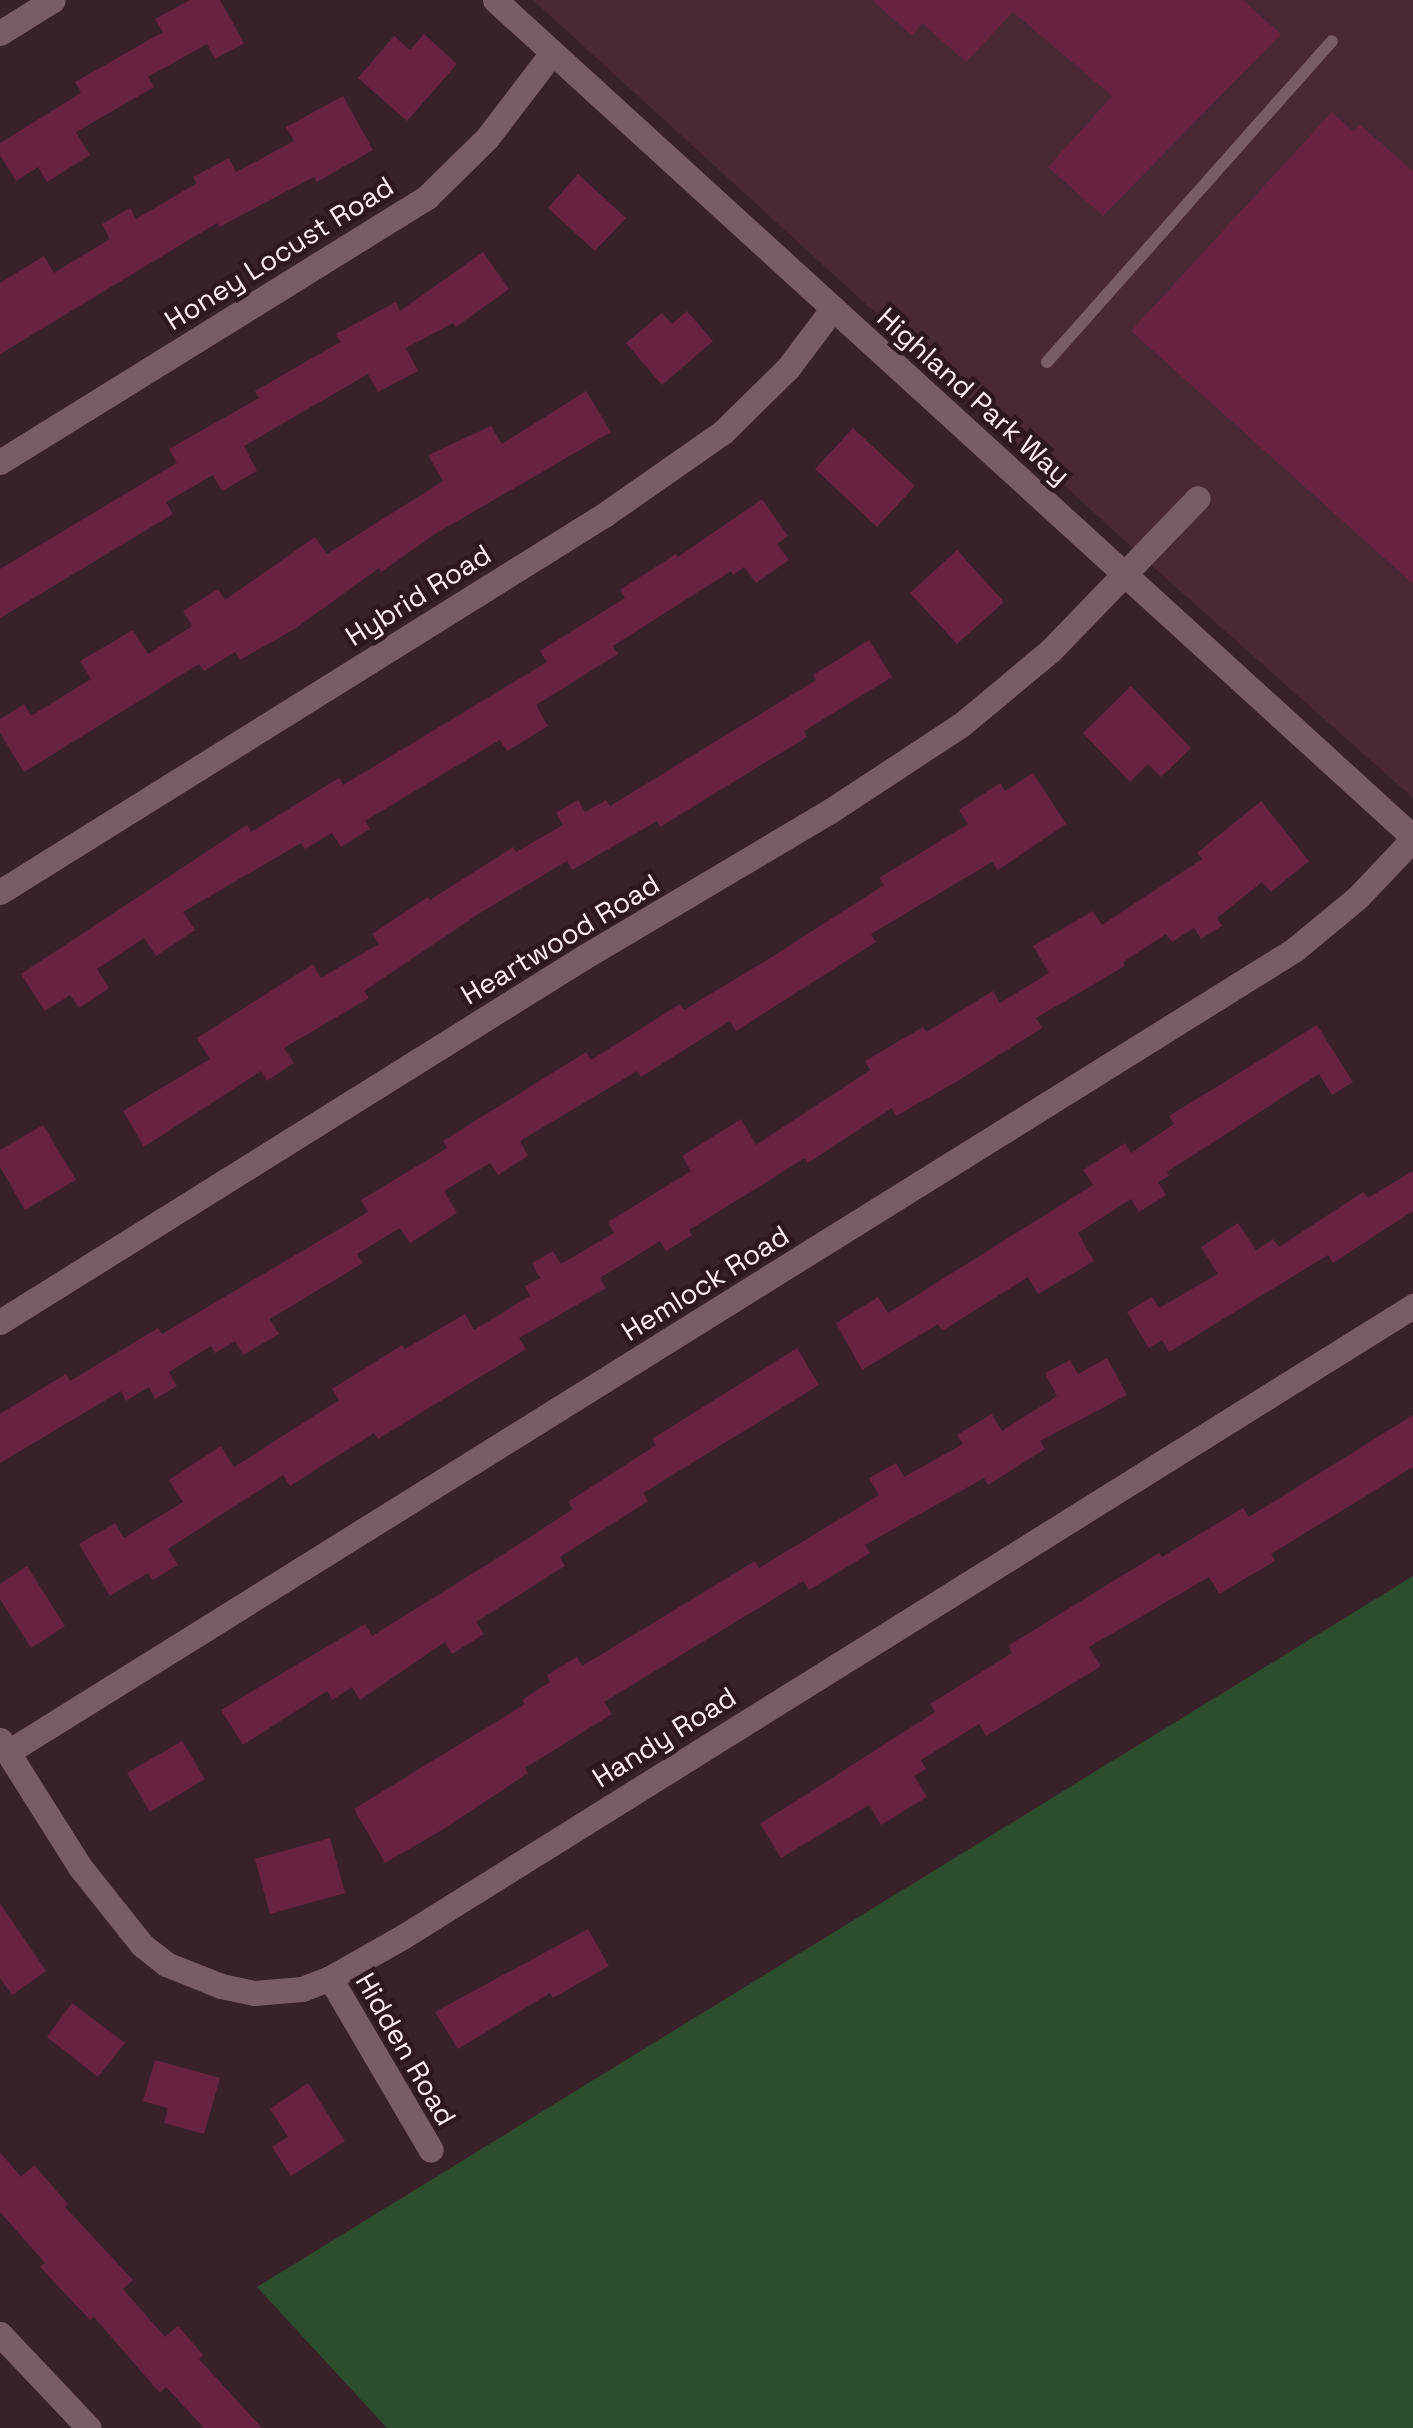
<!DOCTYPE html>
<style>
body{margin:0}
#map{position:relative;width:1413px;height:2428px;overflow:hidden;background:#392129;font-family:"Space Grotesk",sans-serif}
div>[style]{position:absolute}
.built>*{inset:0;background:#482934}
.green>*{inset:0;background:#2d4e2e}
.building>*{inset:0;background:#682341}
.service>*{height:12px;margin:-6px;padding:0 6px;transform-origin:6px;border-radius:6px;background:#795d66}
.minor>*{height:25px;margin:-12.5px;padding:0 12.5px;transform-origin:12.5px;border-radius:12.5px;background:#795d66}
span{translate:-50% -50%;white-space:nowrap;text-align:center;line-height:1.15;-webkit-text-stroke:9px #2e1720;paint-order:stroke}
.street-label{font-size:28px;color:#feedf2}
</style>
<div id="map">
<div class="built">
<div style="clip-path:polygon(533px 0,1413px 0,1413px 798px,1170px 582px)"></div>
</div>
<div class="green">
<div style="clip-path:polygon(1413px 1576px,1413px 2428px,387px 2428px,257px 2287px)"></div>
</div>
<div class="building">
<div style="clip-path:polygon(190px 0,220px 0,244px 43px,215px 59px,207px 44px,148px 77px,154px 87px,76px 132px,90px 155px,47px 182px,38px 167px,16px 181px,0 155px,0 143px,81px 93px,75px 82px,163px 32px,155px 19px)"></div>
<div style="clip-path:polygon(872px 0,1243px 0,1281px 34px,1103px 216px,1048px 167px,1112px 96px,1013px 12px,966px 62px,922px 23px,912px 36px)"></div>
<div style="clip-path:polygon(424px 34px,457px 64px,407px 121px,358px 78px,394px 36px,410px 50px)"></div>
<div style="clip-path:polygon(343px 96px,373px 150px,317px 182px,314px 177px,219px 227px,217px 223px,0 354px,0 283px,44px 256px,54px 273px,110px 239px,102px 224px,130px 208px,136px 219px,197px 183px,193px 177px,229px 158px,236px 172px,294px 141px,286px 127px)"></div>
<div style="clip-path:polygon(1332px 112px,1354px 132px,1359px 124px,1413px 171px,1413px 584px,1131px 331px)"></div>
<div style="clip-path:polygon(578px 174px,626px 218px,595px 251px,548px 208px)"></div>
<div style="clip-path:polygon(483px 252px,509px 289px,456px 327px,453px 323px,406px 348px,418px 371px,378px 392px,368px 374px,244px 446px,257px 471px,222px 491px,213px 475px,166px 502px,173px 514px,0 618px,0 569px,177px 463px,169px 449px,259px 398px,255px 391px,340px 342px,336px 334px,396px 302px,400px 311px)"></div>
<div style="clip-path:polygon(687px 311px,713px 341px,662px 385px,626px 343px,662px 313px,672px 324px)"></div>
<div style="clip-path:polygon(586px 391px,611px 432px,435px 534px,381px 572px,379px 568px,296px 628px,240px 660px,235px 652px,204px 671px,199px 664px,24px 772px,0 733px,0 719px,24px 704px,31px 716px,91px 679px,80px 661px,133px 630px,148px 654px,192px 626px,183px 611px,218px 589px,225px 600px,315px 537px,327px 554px,443px 481px,428px 455px,491px 426px,502px 444px)"></div>
<div style="clip-path:polygon(853px 428px,915px 486px,877px 527px,815px 469px)"></div>
<div style="clip-path:polygon(762px 499px,788px 536px,777px 544px,789px 560px,756px 583px,744px 567px,733px 575px,731px 571px,613px 646px,618px 654px,536px 705px,548px 726px,507px 751px,500px 740px,483px 750px,365px 821px,370px 829px,341px 847px,332px 833px,305px 849px,301px 843px,183px 912px,195px 930px,156px 956px,144px 938px,97px 969px,109px 988px,79px 1008px,70px 995px,45px 1011px,21px 974px,247px 825px,251px 832px,339px 778px,343px 785px,547px 662px,540px 651px,625px 598px,620px 590px,676px 554px,678px 557px)"></div>
<div style="clip-path:polygon(957px 550px,1004px 602px,957px 644px,910px 593px)"></div>
<div style="clip-path:polygon(869px 640px,892px 677px,804px 731px,807px 737px,660px 827px,657px 821px,572px 870px,567px 861px,480px 913px,364px 991px,369px 998px,284px 1048px,294px 1063px,267px 1081px,261px 1071px,144px 1147px,123px 1111px,210px 1059px,197px 1038px,313px 964px,321px 978px,379px 944px,372px 934px,428px 897px,430px 900px,513px 847px,516px 852px,563px 825px,556px 813px,578px 800px,585px 812px,606px 800px,610px 806px,816px 680px,813px 675px)"></div>
<div style="clip-path:polygon(1131px 686px,1191px 748px,1161px 777px,1148px 764px,1130px 782px,1083px 733px)"></div>
<div style="clip-path:polygon(1033px 773px,1066px 824px,998px 870px,992px 862px,871px 934px,876px 942px,736px 1031px,730px 1021px,641px 1077px,637px 1071px,520px 1141px,528px 1156px,498px 1175px,490px 1163px,444px 1191px,457px 1213px,410px 1243px,400px 1228px,357px 1254px,363px 1263px,270px 1319px,279px 1334px,243px 1355px,235px 1341px,215px 1353px,211px 1346px,169px 1372px,177px 1386px,155px 1399px,149px 1387px,126px 1401px,121px 1391px,0 1463px,0 1414px,66px 1374px,70px 1381px,158px 1328px,162px 1334px,368px 1212px,361px 1200px,447px 1148px,443px 1141px,586px 1052px,591px 1060px,680px 1004px,684px 1010px,767px 960px,884px 885px,879px 878px,968px 824px,959px 810px,1000px 783px,1005px 791px)"></div>
<div style="clip-path:polygon(1261px 801px,1309px 861px,1271px 892px,1262px 882px,1217px 918px,1222px 926px,1201px 939px,1194px 928px,1172px 942px,1166px 934px,1123px 962px,1125px 966px,1036px 1018px,1042px 1028px,956px 1082px,896px 1116px,892px 1108px,808px 1163px,805px 1158px,689px 1230px,692px 1235px,666px 1251px,660px 1241px,600px 1278px,606px 1288px,519px 1338px,526px 1349px,378px 1439px,374px 1433px,290px 1486px,283px 1475px,168px 1549px,178px 1565px,153px 1580px,148px 1573px,110px 1596px,79px 1544px,115px 1523px,124px 1538px,183px 1502px,169px 1480px,221px 1446px,234px 1467px,339px 1400px,332px 1389px,402px 1345px,405px 1349px,465px 1314px,474px 1330px,530px 1296px,525px 1286px,540px 1278px,532px 1263px,553px 1251px,561px 1264px,614px 1233px,608px 1222px,691px 1171px,682px 1156px,741px 1119px,756px 1145px,870px 1070px,865px 1061px,923px 1027px,926px 1032px,993px 991px,1000px 1003px,1049px 973px,1033px 946px,1093px 911px,1102px 925px,1202px 859px,1197px 853px)"></div>
<div style="clip-path:polygon(1317px 1025px,1353px 1082px,1332px 1095px,1319px 1074px,1167px 1172px,1169px 1176px,1158px 1182px,1166px 1195px,1139px 1212px,1131px 1199px,1078px 1233px,1094px 1261px,1038px 1294px,1028px 1277px,942px 1331px,938px 1324px,862px 1370px,836px 1323px,878px 1297px,888px 1313px,1093px 1185px,1083px 1170px,1125px 1143px,1131px 1153px,1174px 1124px,1169px 1116px)"></div>
<div style="clip-path:polygon(43px 1125px,76px 1180px,25px 1210px,0 1167px,0 1150px)"></div>
<div style="clip-path:polygon(1413px 1171px,1413px 1211px,1333px 1263px,1328px 1255px,1169px 1352px,1162px 1340px,1149px 1348px,1127px 1312px,1152px 1297px,1159px 1308px,1218px 1274px,1201px 1247px,1238px 1223px,1256px 1250px,1273px 1239px,1279px 1247px,1363px 1192px,1368px 1198px)"></div>
<div style="clip-path:polygon(797px 1348px,819px 1385px,643px 1493px,648px 1501px,560px 1557px,565px 1566px,476px 1622px,484px 1634px,452px 1654px,445px 1642px,360px 1700px,352px 1687px,332px 1700px,327px 1691px,243px 1745px,221px 1710px,365px 1624px,372px 1636px,488px 1564px,573px 1509px,568px 1502px,656px 1445px,652px 1439px)"></div>
<div style="clip-path:polygon(1107px 1358px,1127px 1395px,1040px 1441px,1045px 1449px,988px 1485px,984px 1478px,865px 1545px,870px 1553px,809px 1590px,803px 1581px,604px 1702px,612px 1714px,525px 1768px,528px 1773px,442px 1830px,385px 1863px,354px 1809px,525px 1704px,522px 1700px,550px 1682px,547px 1675px,577px 1657px,582px 1666px,755px 1561px,759px 1568px,879px 1495px,869px 1478px,896px 1463px,904px 1477px,963px 1444px,957px 1435px,992px 1414px,1002px 1431px,1057px 1396px,1045px 1373px,1070px 1360px,1078px 1374px)"></div>
<div style="clip-path:polygon(1413px 1415px,1413px 1467px,1271px 1554px,1275px 1561px,1219px 1594px,1209px 1577px,1089px 1647px,1101px 1666px,986px 1736px,979px 1724px,921px 1760px,926px 1769px,914px 1776px,927px 1797px,881px 1825px,869px 1805px,781px 1858px,760px 1824px,935px 1712px,930px 1704px,1012px 1653px,1008px 1646px,1159px 1553px,1162px 1557px,1243px 1508px,1249px 1517px)"></div>
<div style="clip-path:polygon(27px 1566px,65px 1626px,31px 1648px,0 1599px,0 1584px)"></div>
<div style="clip-path:polygon(182px 1741px,205px 1779px,150px 1812px,127px 1773px)"></div>
<div style="clip-path:polygon(330px 1838px,345px 1893px,270px 1914px,255px 1859px)"></div>
<div style="clip-path:polygon(0 1903px,46px 1971px,12px 1995px,0 1978px)"></div>
<div style="clip-path:polygon(588px 1929px,609px 1966px,553px 1998px,550px 1993px,458px 2049px,435px 2012px)"></div>
<div style="clip-path:polygon(72px 2003px,125px 2043px,98px 2077px,47px 2037px)"></div>
<div style="clip-path:polygon(155px 2060px,220px 2078px,204px 2134px,164px 2123px,168px 2108px,143px 2101px)"></div>
<div style="clip-path:polygon(308px 2083px,345px 2141px,291px 2176px,272px 2147px,288px 2137px,270px 2109px)"></div>
<div style="clip-path:polygon(0 2152px,21px 2177px,34px 2165px,68px 2204px,65px 2207px,133px 2280px,123px 2289px,165px 2337px,178px 2326px,203px 2355px,199px 2359px,262px 2428px,204px 2428px,166px 2387px,160px 2393px,94px 2317px,90px 2320px,40px 2267px,45px 2263px,0 2212px)"></div>
</div>
<div class="service">
<div style="left:1047px;top:362px;width:429px;rotate:-48.4deg"></div>
</div>
<div class="minor">
<div style="left:495px;top:0;width:1242px;rotate:42.36deg"></div>
<div style="left:0;top:33px;width:62px;rotate:-31.9deg"></div>
<div style="left:0;top:462px;width:503px;rotate:-31.82deg"></div>
<div style="left:427px;top:197px;width:84px;rotate:-44.5deg"></div>
<div style="left:487px;top:138px;width:107px;rotate:-52.6deg"></div>
<div style="left:0;top:892px;width:712px;rotate:-31.97deg"></div>
<div style="left:604px;top:515px;width:145px;rotate:-34.9deg"></div>
<div style="left:723px;top:432px;width:91px;rotate:-44.6deg"></div>
<div style="left:788px;top:368px;width:75px;rotate:-53.1deg"></div>
<div style="left:0;top:1322px;width:689px;rotate:-32.01deg"></div>
<div style="left:584px;top:957px;width:286px;rotate:-30.7deg"></div>
<div style="left:830px;top:811px;width:157px;rotate:-33.3deg"></div>
<div style="left:961px;top:725px;width:117px;rotate:-39.8deg"></div>
<div style="left:1051px;top:650px;width:211px;rotate:-46deg"></div>
<div style="left:0;top:1740px;width:150px;rotate:57.8deg"></div>
<div style="left:80px;top:1867px;width:100px;rotate:51.5deg"></div>
<div style="left:142px;top:1945px;width:31px;rotate:38deg"></div>
<div style="left:166px;top:1964px;width:59px;rotate:21.8deg"></div>
<div style="left:221px;top:1986px;width:34px;rotate:12deg"></div>
<div style="left:254px;top:1993px;width:48px;rotate:-4.8deg"></div>
<div style="left:302px;top:1989px;width:30px;rotate:-21deg"></div>
<div style="left:330px;top:1978px;width:85px;rotate:-29.6deg"></div>
<div style="left:404px;top:1936px;width:1190px;rotate:-31.98deg"></div>
<div style="left:8px;top:1752px;width:1516px;rotate:-31.95deg"></div>
<div style="left:1294px;top:950px;width:83px;rotate:-39.6deg"></div>
<div style="left:1358px;top:897px;width:80px;rotate:-46.5deg"></div>
<div style="left:330px;top:1978px;width:199px;rotate:59.6deg"></div>
<div style="left:0;top:2334px;width:129px;rotate:46.6deg"></div>
</div>
<div class="street-label">
<span style="left:279px;top:253px;rotate:-32deg">Honey Locust Road</span>
<span style="left:974px;top:396px;rotate:42deg">Highland Park Way</span>
<span style="left:418px;top:595px;rotate:-32deg">Hybrid Road</span>
<span style="left:560px;top:939px;rotate:-31deg">Heartwood Road</span>
<span style="left:705px;top:1283px;rotate:-32deg">Hemlock Road</span>
<span style="left:664px;top:1737px;rotate:-32deg">Handy Road</span>
<span style="left:406px;top:2049px;rotate:60deg">Hidden Road</span>
</div>
</div>
